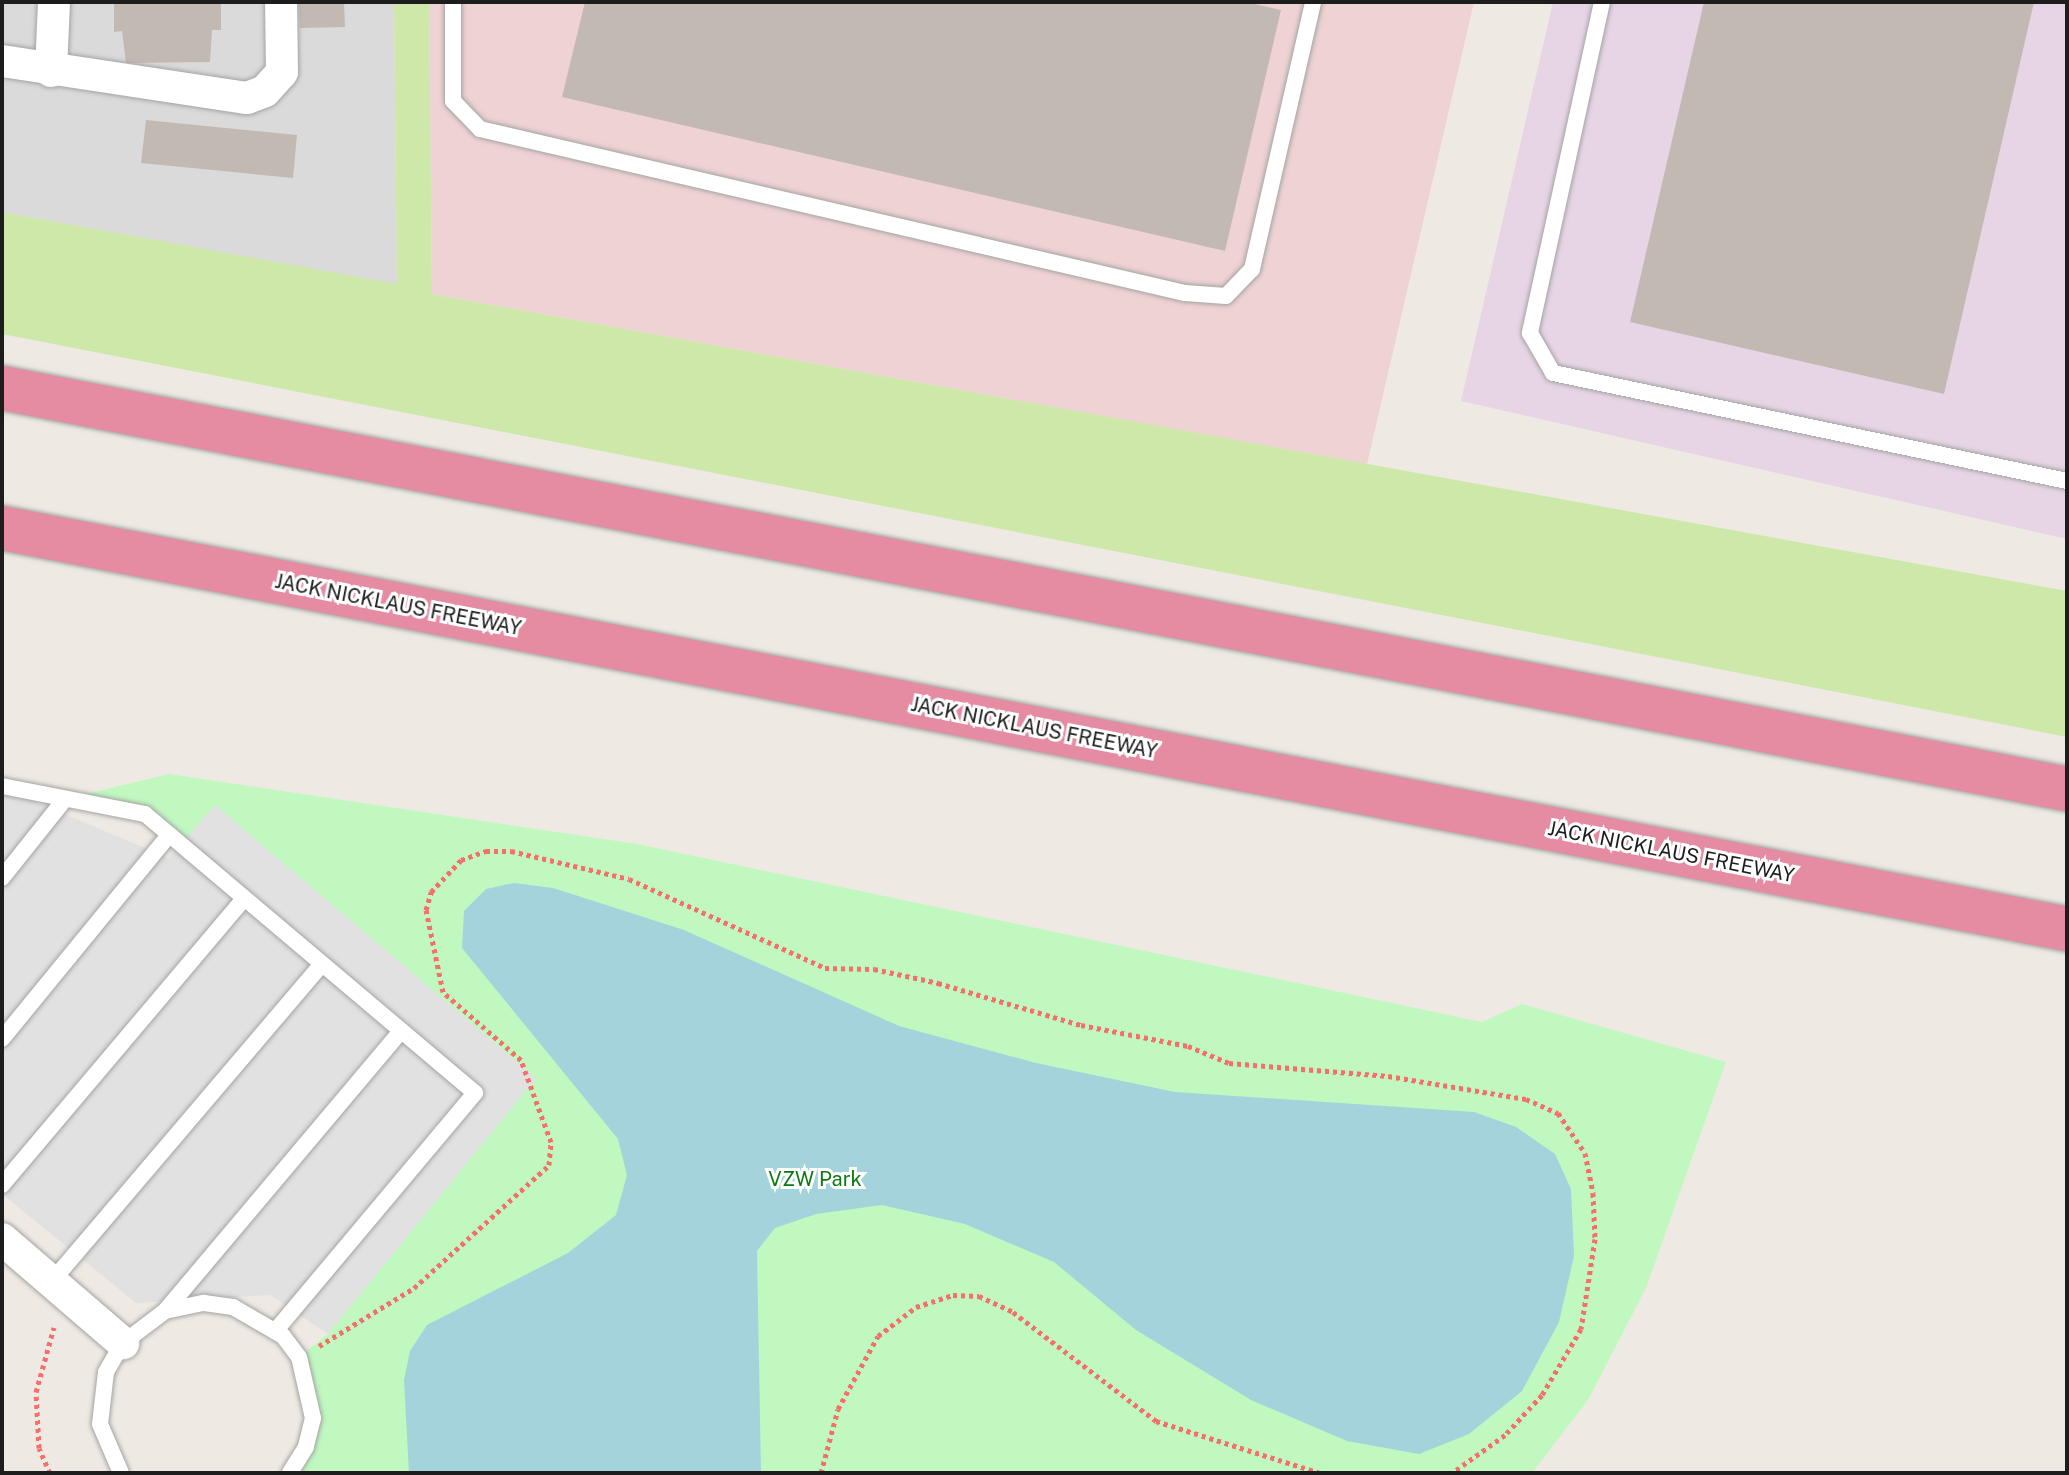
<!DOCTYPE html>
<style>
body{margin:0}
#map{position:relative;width:2069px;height:1475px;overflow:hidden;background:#eeeae3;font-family:"Public Sans",sans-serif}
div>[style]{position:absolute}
.residential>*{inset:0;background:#dbdada}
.commercial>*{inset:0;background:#efd2d3}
.industrial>*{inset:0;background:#e7d5e5}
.grass>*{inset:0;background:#cde8a9}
.park>*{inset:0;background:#c0f8c0}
.parking>*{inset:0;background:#e1e1e1}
.water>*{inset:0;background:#a4d3db}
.building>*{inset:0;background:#c3b9b3}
.path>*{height:5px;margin-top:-2.5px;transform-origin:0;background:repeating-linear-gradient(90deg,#f76f6b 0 4px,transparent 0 8px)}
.roads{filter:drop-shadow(0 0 2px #a4a4a4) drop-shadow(0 0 2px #a4a4a4)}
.lane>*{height:16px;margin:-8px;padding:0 8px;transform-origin:8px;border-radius:8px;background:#fff}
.street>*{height:32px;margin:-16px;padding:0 16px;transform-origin:16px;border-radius:16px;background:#fff}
.highway>*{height:44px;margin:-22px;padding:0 22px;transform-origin:22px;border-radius:22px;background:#e58ca3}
span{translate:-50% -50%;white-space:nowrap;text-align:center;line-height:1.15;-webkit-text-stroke:6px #fff;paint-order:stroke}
.street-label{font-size:20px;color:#1d1d1d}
.park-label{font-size:20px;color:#0d790e}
.frame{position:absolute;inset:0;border:4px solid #1d1d1d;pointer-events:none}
</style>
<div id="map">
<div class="residential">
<div style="clip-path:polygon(2px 2px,394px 2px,397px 285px,2px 212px)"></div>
</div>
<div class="commercial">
<div style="clip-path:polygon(429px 2px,1474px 2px,1367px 464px,432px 294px)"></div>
</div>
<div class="industrial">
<div style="clip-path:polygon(1553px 2px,2067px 2px,2067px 539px,1461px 401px)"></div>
</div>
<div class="grass">
<div style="clip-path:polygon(394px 2px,429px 2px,432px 294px,2067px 591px,2067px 737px,2px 334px,2px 212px,397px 284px)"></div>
</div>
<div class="park">
<div style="clip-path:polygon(169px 774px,637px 844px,1482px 1022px,1522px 1004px,1726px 1062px,1646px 1288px,1588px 1400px,1532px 1473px,290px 1473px,312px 1419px,299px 1357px,328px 1334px,181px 845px,145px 814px,65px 799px)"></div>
</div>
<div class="parking">
<div style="clip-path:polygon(2px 788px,169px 858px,215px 805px,536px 1078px,328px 1334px,270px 1295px,136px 1303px,2px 1194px)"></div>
</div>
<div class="water">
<div style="clip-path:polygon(514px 883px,553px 888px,684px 930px,899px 1026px,1036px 1063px,1175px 1092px,1474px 1112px,1516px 1127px,1555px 1154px,1571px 1189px,1574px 1256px,1559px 1322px,1522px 1391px,1469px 1434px,1419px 1454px,1347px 1441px,1251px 1400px,1136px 1330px,1054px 1262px,965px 1224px,882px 1205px,816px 1214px,775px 1228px,757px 1251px,761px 1473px,409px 1473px,404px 1380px,410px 1351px,427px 1325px,568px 1253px,616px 1215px,627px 1175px,618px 1139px,462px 948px,464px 911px,486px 889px)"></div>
</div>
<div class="building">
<div style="clip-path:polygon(114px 2px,221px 2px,221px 30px,212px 30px,210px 62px,126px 63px,122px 31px,114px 32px)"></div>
<div style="clip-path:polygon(299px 2px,344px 2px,345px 27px,300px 28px)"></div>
<div style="clip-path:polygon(585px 2px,1246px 2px,1281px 10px,1225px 251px,562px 97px)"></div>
<div style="clip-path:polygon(1704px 2px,2034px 2px,1944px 394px,1630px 322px)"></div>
<div style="clip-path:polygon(146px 120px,297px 135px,293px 178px,141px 163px)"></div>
</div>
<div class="path">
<div style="left:319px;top:1346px;width:111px;rotate:-31.4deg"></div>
<div style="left:414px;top:1288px;width:183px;rotate:-42.3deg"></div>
<div style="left:549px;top:1165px;width:23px;rotate:-85deg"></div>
<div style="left:551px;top:1142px;width:87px;rotate:-110.1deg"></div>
<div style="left:521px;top:1060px;width:103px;rotate:-138.9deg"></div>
<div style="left:443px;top:992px;width:84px;rotate:-101.7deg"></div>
<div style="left:426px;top:910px;width:19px;rotate:-74deg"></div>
<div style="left:431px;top:892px;width:44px;rotate:-46.8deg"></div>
<div style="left:461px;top:860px;width:27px;rotate:-20deg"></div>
<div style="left:486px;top:851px;width:25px"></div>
<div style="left:511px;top:851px;width:121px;rotate:13.3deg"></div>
<div style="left:629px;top:879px;width:215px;rotate:24.4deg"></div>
<div style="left:825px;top:968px;width:49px;rotate:1.2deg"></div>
<div style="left:874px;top:969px;width:66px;rotate:12.3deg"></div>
<div style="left:938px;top:983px;width:149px;rotate:16.4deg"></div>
<div style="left:1081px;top:1025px;width:109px;rotate:11.1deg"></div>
<div style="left:1188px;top:1046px;width:44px;rotate:22.5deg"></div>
<div style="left:1229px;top:1063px;width:160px;rotate:4.7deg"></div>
<div style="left:1388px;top:1076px;width:140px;rotate:9.5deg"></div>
<div style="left:1526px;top:1099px;width:35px;rotate:24deg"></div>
<div style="left:1558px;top:1113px;width:48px;rotate:56deg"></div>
<div style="left:1585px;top:1153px;width:41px;rotate:78.7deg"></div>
<div style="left:1593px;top:1193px;width:46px;rotate:87.5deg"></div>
<div style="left:1595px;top:1239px;width:91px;rotate:98.8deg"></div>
<div style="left:1581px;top:1329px;width:77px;rotate:120.6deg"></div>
<div style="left:1542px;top:1395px;width:54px;rotate:132.8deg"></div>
<div style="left:1505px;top:1435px;width:65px;rotate:144.4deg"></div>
<div style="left:50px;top:1473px;width:27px;rotate:-114deg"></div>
<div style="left:39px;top:1448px;width:56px;rotate:-93.1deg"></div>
<div style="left:36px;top:1392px;width:67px;rotate:-74.5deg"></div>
<div style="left:821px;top:1473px;width:66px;rotate:-75.1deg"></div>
<div style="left:838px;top:1409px;width:83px;rotate:-61.3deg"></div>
<div style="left:878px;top:1336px;width:48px;rotate:-37.3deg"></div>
<div style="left:916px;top:1307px;width:39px;rotate:-18deg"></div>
<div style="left:953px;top:1295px;width:26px;rotate:2deg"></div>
<div style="left:979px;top:1296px;width:38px;rotate:25deg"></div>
<div style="left:1013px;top:1312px;width:180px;rotate:37.3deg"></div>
<div style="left:1156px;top:1421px;width:172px;rotate:17.6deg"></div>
</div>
<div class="roads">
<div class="lane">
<div style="left:453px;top:2px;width:99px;rotate:90deg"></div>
<div style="left:453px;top:101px;width:39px;rotate:46deg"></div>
<div style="left:480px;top:129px;width:724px;rotate:13.1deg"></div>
<div style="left:1185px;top:293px;width:41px;rotate:4.2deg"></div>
<div style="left:1226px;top:296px;width:37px;rotate:-46deg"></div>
<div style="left:1252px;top:269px;width:274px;rotate:-77.1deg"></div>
<div style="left:1602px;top:2px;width:339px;rotate:102.3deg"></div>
<div style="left:1530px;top:333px;width:46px;rotate:60.1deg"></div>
<div style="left:1553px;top:373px;width:525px;rotate:11.87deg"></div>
<div style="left:2px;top:786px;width:146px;rotate:11.1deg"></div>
<div style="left:145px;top:814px;width:432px;rotate:40.2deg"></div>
<div style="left:475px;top:1093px;width:311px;rotate:130deg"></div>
<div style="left:2px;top:878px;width:101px;rotate:-51.4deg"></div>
<div style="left:2px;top:1039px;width:264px;rotate:-50.7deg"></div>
<div style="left:2px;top:1185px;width:375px;rotate:-49.8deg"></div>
<div style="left:53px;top:1280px;width:415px;rotate:-49.6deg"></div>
<div style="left:166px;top:1310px;width:365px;rotate:-49.9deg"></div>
<div style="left:121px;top:1473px;width:53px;rotate:-113.2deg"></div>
<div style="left:100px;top:1424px;width:52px;rotate:-83.4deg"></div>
<div style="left:106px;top:1372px;width:34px;rotate:-60deg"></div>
<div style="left:123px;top:1343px;width:53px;rotate:-37.3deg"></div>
<div style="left:165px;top:1311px;width:40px;rotate:-12deg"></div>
<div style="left:204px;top:1303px;width:29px;rotate:8deg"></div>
<div style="left:233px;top:1307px;width:58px;rotate:30.1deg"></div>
<div style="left:283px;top:1336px;width:26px;rotate:53deg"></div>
<div style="left:299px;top:1357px;width:63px;rotate:77.1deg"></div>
<div style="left:313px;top:1418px;width:30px;rotate:104deg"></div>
<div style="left:306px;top:1447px;width:31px;rotate:122deg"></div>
</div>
<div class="street">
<div style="left:2px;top:61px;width:248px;rotate:8.6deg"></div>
<div style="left:247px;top:98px;width:19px;rotate:-21deg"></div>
<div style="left:265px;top:91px;width:25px;rotate:-48deg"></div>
<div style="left:282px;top:72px;width:70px;rotate:-90.8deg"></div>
<div style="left:51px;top:71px;width:69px;rotate:-87.5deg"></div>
<div style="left:2px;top:1239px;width:160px;rotate:40.7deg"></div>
</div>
<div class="highway">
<div style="left:2px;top:388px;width:2104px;rotate:10.99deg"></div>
<div style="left:2px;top:528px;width:2104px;rotate:10.99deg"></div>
</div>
</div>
<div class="street-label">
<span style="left:398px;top:605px;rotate:11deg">JACK NICKLAUS FREEWAY</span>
<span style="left:1034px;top:728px;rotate:11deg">JACK NICKLAUS FREEWAY</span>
<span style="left:1671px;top:852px;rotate:11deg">JACK NICKLAUS FREEWAY</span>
</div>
<div class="park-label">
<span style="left:815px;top:1179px">VZW Park</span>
</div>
<div class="frame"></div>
</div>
